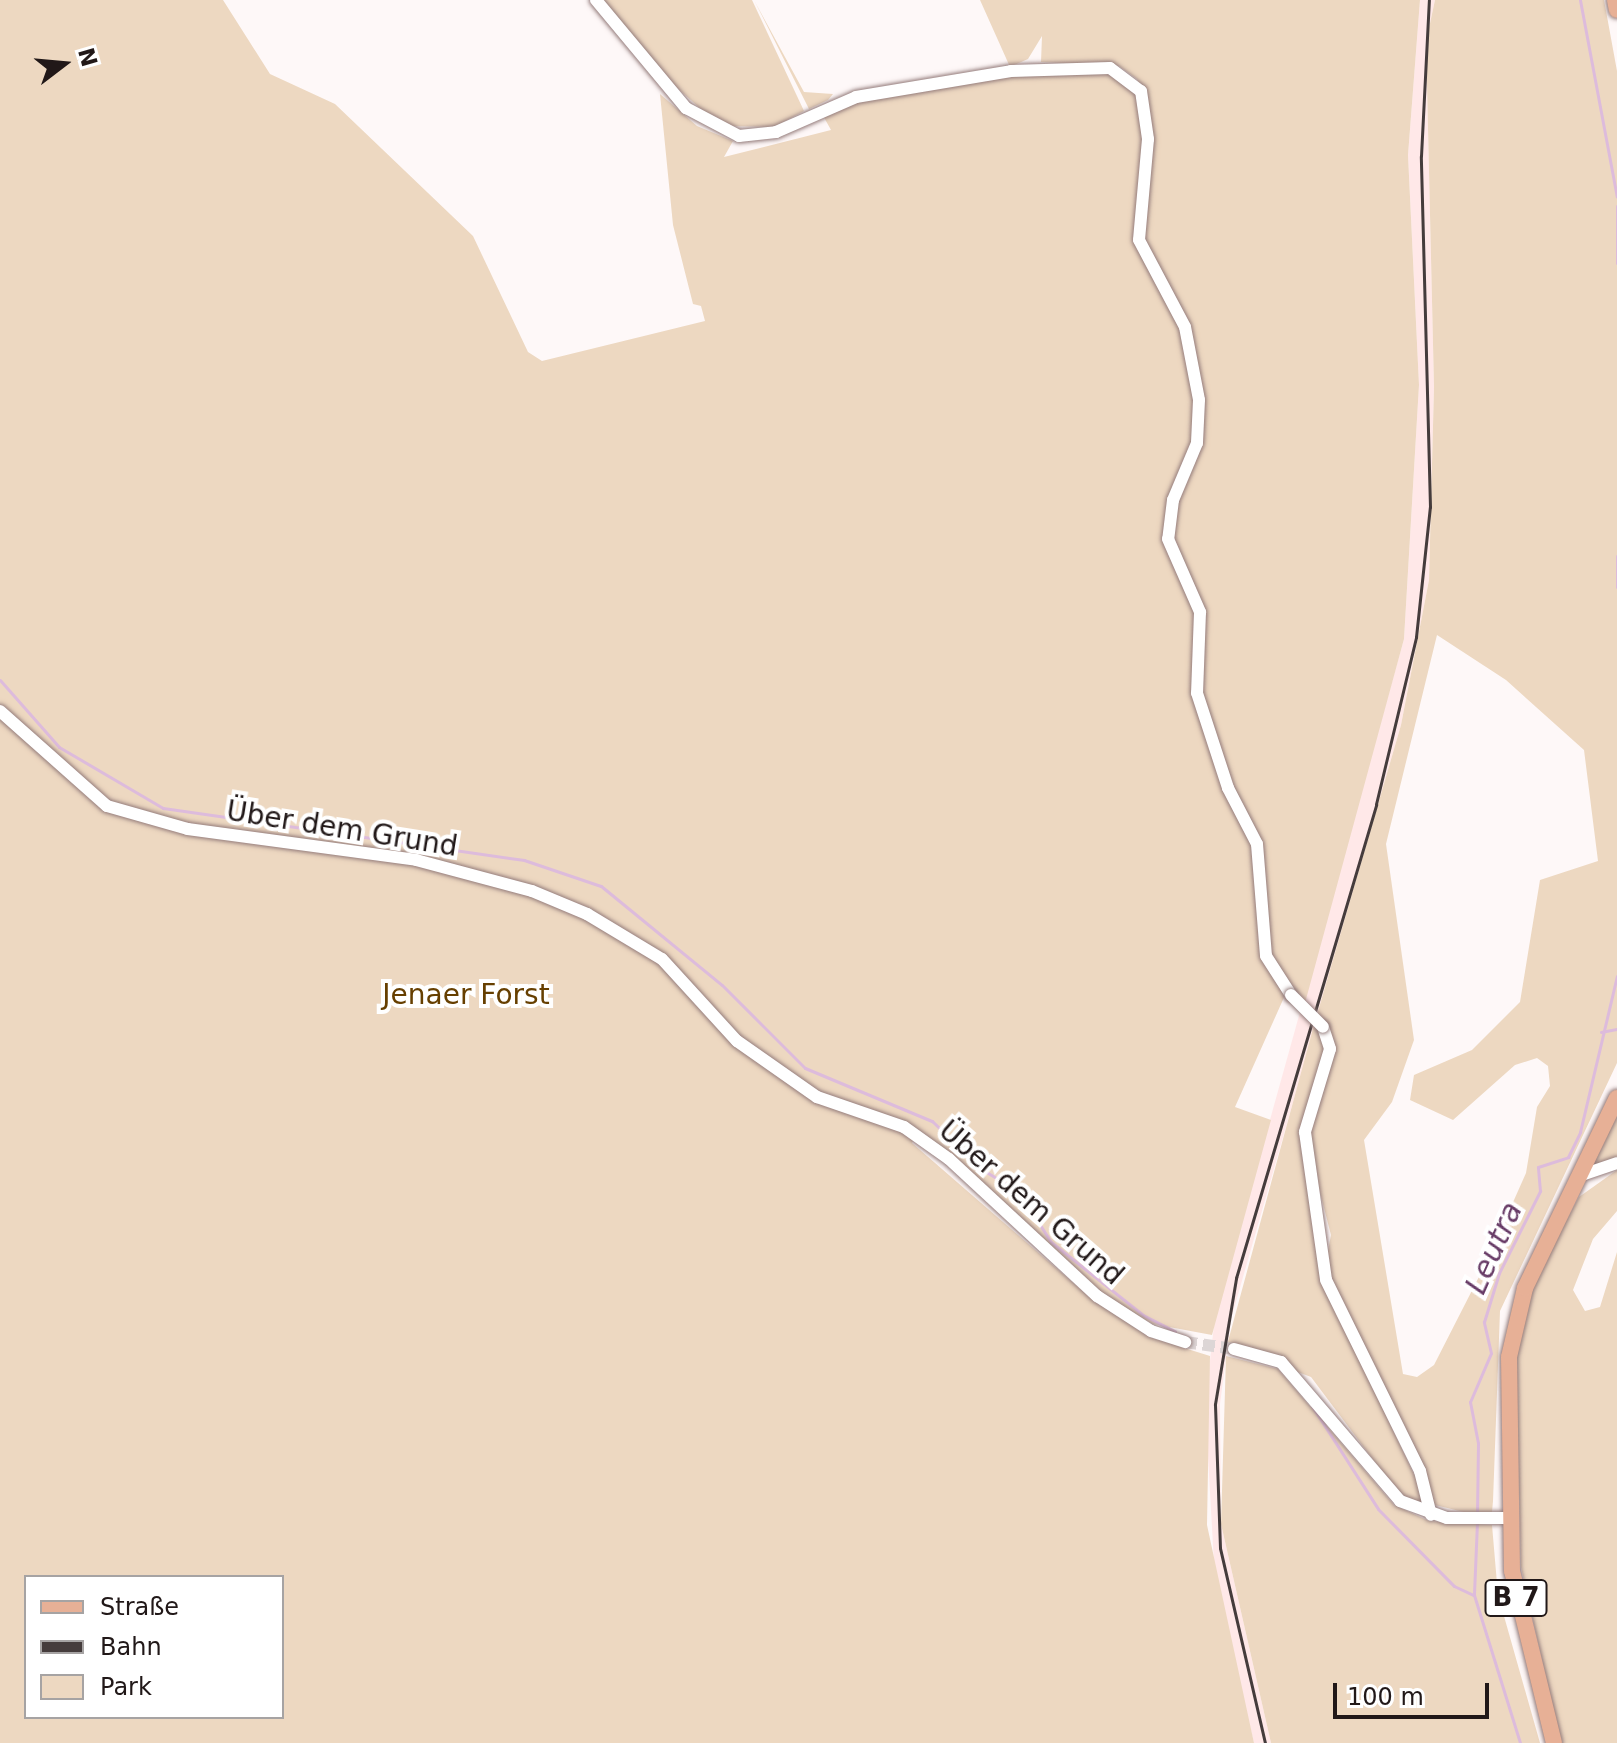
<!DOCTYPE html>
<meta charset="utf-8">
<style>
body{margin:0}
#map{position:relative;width:1617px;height:1743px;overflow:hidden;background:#fef8f8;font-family:"DejaVu Sans",sans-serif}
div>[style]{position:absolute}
.built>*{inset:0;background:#ffe8e8}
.green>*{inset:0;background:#edd8c1}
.stream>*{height:3px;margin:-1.5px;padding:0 1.5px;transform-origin:1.5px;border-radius:1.5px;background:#ddbbdc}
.tertiary-tunnel>*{height:12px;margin-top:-6px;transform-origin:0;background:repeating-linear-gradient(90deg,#ddd6d6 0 12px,transparent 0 18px)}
.roads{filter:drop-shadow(0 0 2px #947c7b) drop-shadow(0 0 2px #947c7b)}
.tertiary>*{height:12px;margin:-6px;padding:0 6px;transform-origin:6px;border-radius:6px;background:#fff}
.primary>*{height:16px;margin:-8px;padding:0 8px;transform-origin:8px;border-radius:8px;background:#e7b096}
.rail>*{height:3px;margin:-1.5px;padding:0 1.5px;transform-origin:1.5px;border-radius:1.5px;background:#453c3c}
.bridges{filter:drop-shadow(0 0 2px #947c7b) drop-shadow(0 0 2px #947c7b)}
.tertiary-bridge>*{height:12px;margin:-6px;padding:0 6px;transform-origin:6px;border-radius:6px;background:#fff}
span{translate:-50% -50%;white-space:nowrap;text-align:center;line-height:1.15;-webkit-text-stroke:8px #fff;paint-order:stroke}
.shield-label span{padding:2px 6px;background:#fff;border:2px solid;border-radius:6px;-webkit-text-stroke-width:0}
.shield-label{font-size:26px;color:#211818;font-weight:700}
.street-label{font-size:28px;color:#211818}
.park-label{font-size:28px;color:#663f00}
.water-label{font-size:30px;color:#673b66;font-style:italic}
.legend{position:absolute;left:24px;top:1575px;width:260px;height:144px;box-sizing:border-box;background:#fff;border:2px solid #a6a3a3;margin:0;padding:10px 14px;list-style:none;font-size:24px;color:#211818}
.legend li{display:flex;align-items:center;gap:16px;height:40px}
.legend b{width:40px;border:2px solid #a6a3a3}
.north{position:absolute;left:24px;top:24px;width:80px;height:80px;-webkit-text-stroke:6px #fff;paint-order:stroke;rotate:74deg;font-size:22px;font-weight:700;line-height:32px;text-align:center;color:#211818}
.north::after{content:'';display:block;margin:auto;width:28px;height:36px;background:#211818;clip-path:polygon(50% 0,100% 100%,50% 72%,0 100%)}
.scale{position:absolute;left:1333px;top:1683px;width:156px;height:36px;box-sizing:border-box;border:4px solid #211818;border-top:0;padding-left:10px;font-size:24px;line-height:28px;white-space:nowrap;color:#211818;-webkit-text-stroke:6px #fff;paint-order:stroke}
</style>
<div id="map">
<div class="built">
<div style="clip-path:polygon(1420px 0,1435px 0,1426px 42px,1434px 387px,1429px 580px,1401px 725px,1231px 1319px,1220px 1404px,1221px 1524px,1271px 1743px,1254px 1743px,1215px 1581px,1205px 1403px,1215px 1317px,1404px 639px,1419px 385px,1408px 155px)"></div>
</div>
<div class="green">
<div style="clip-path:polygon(evenodd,0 0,223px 0,270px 74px,335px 104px,473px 236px,528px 352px,542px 361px,705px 321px,701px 306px,693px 304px,673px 225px,660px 94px,697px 126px,733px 141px,724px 157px,831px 130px,821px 112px,833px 107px,982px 78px,1109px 72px,1137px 93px,1144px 126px,1135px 241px,1181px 328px,1195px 401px,1193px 442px,1170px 498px,1163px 540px,1196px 613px,1192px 667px,1250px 834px,1260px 945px,1286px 993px,1235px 1107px,1271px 1120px,1212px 1335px,1153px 1324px,1101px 1294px,948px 1152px,919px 1130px,912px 1143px,1094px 1301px,1149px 1337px,1210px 1356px,1207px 1525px,1254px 1743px,0 1743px,0 0,26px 1577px,282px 1577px,282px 1717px,26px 1717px,26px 1577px)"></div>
<div style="clip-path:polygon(604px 0,752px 0,804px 111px,774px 127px,720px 126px,666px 78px)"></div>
<div style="clip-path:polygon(754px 0,804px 92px,833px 94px,828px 100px,809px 109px)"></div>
<div style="clip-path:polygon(980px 0,1420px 0,1408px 155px,1419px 385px,1404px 639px,1305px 1003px,1270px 955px,1264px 869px,1200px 692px,1204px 611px,1171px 530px,1203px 400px,1189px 325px,1143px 240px,1148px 101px,1137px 79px,1119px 66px,1041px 62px,1042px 36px,1028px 59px,1010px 67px)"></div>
<div style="clip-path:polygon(evenodd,1435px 0,1604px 0,1617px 71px,1617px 1063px,1500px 1311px,1493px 1501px,1492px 1512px,1476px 1515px,1435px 1505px,1348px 1331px,1326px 1261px,1331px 1235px,1307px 1142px,1331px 1057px,1317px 1015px,1401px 725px,1429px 580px,1434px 387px,1426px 42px,1435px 0,1437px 635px,1506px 680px,1584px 750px,1598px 861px,1540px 880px,1520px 1002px,1472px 1050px,1414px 1075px,1410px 1100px,1453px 1120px,1515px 1065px,1537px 1058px,1548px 1066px,1550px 1086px,1537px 1107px,1526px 1173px,1486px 1263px,1434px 1365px,1417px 1377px,1403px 1374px,1364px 1140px,1392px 1102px,1414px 1040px,1386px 844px,1437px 635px)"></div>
<div style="clip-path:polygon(1314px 1025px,1327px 1039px,1303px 1120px,1327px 1292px,1428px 1504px,1402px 1498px,1311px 1377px,1227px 1345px)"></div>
<div style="clip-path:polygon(1617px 1111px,1617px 1158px,1590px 1170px)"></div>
<div style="clip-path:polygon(1617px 1170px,1617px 1211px,1593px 1239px,1573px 1290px,1585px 1311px,1600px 1307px,1617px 1252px,1617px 1743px,1561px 1743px,1521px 1567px,1516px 1353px,1530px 1289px,1579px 1197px)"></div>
<div style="clip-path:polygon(1226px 1356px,1278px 1369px,1394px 1505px,1429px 1521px,1492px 1525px,1498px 1595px,1540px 1743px,1271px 1743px,1221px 1524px)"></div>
</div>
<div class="stream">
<div style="left:1580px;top:0;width:200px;rotate:79.4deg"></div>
<div style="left:1617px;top:206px;width:57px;rotate:90deg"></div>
<div style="left:1617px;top:556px;width:31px;rotate:90deg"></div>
<div style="left:0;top:680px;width:89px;rotate:48.6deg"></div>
<div style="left:59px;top:747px;width:121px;rotate:30.4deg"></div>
<div style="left:163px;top:808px;width:365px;rotate:8.2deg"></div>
<div style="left:524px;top:860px;width:81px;rotate:18.7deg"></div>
<div style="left:601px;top:886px;width:156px;rotate:39.3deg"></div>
<div style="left:722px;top:985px;width:117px;rotate:45deg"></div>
<div style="left:805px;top:1068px;width:138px;rotate:22.7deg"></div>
<div style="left:932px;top:1121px;width:71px;rotate:43.9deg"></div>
<div style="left:983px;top:1170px;width:42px;rotate:31.4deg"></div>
<div style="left:1019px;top:1192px;width:59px;rotate:57.4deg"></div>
<div style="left:1051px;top:1242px;width:117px;rotate:38.4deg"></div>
<div style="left:1143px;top:1315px;width:36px;rotate:27deg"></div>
<div style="left:1601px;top:1032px;width:16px;rotate:-11deg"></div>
<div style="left:1312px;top:1406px;width:122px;rotate:57.3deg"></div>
<div style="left:1378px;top:1509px;width:108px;rotate:45.4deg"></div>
<div style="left:1454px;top:1586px;width:21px;rotate:25deg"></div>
<div style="left:1477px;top:1515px;width:72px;rotate:-89.2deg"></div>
<div style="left:1478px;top:1443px;width:42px;rotate:-101deg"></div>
<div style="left:1470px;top:1402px;width:53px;rotate:-66.8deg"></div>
<div style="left:1491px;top:1353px;width:32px;rotate:-103deg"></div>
<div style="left:1484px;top:1322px;width:51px;rotate:-73deg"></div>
<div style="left:1499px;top:1273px;width:92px;rotate:-63.4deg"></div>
<div style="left:1540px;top:1191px;width:24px;rotate:-95deg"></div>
<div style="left:1538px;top:1167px;width:32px;rotate:-18deg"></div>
<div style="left:1568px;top:1157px;width:28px;rotate:-64deg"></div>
<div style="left:1580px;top:1132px;width:160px;rotate:-76.7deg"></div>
<div style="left:1477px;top:1522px;width:73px;rotate:92.4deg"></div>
<div style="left:1474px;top:1595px;width:155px;rotate:72.7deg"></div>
</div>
<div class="tertiary-tunnel">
<div style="left:1185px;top:1342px;width:49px;rotate:8.1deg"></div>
</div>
<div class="roads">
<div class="tertiary">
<div style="left:596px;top:0;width:141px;rotate:50.2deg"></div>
<div style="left:686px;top:108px;width:60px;rotate:27.8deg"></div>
<div style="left:739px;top:136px;width:37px;rotate:-6deg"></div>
<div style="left:776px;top:132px;width:87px;rotate:-23.6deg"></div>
<div style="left:856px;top:97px;width:157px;rotate:-9.5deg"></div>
<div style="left:1011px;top:71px;width:99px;rotate:-1.7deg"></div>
<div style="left:1110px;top:68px;width:39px;rotate:37deg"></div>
<div style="left:1141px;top:91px;width:49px;rotate:81.7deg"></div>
<div style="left:1148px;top:139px;width:101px;rotate:95.1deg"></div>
<div style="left:1139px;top:240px;width:98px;rotate:62.1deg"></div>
<div style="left:1185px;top:327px;width:74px;rotate:79.1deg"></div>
<div style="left:1199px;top:400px;width:43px;rotate:92.7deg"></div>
<div style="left:1197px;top:443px;width:62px;rotate:112.8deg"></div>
<div style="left:1173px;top:500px;width:39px;rotate:97deg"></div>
<div style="left:1168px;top:539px;width:80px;rotate:66.3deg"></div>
<div style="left:1200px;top:612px;width:81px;rotate:92.1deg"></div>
<div style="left:1197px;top:693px;width:100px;rotate:71.9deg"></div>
<div style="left:1228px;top:788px;width:63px;rotate:62.6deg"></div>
<div style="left:1257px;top:844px;width:112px;rotate:85.4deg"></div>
<div style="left:1266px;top:956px;width:46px;rotate:57.3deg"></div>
<div style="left:0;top:711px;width:143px;rotate:41.6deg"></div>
<div style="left:107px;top:806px;width:84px;rotate:15.9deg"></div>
<div style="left:188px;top:829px;width:230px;rotate:7.7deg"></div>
<div style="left:416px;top:860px;width:120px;rotate:15deg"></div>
<div style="left:532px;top:891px;width:60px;rotate:22.7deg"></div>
<div style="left:587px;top:914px;width:87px;rotate:31deg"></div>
<div style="left:662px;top:959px;width:111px;rotate:47.6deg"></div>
<div style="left:737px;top:1041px;width:98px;rotate:35deg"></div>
<div style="left:817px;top:1097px;width:92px;rotate:19deg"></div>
<div style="left:904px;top:1127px;width:55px;rotate:35.4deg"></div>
<div style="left:949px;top:1159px;width:202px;rotate:42.8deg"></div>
<div style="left:1097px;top:1296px;width:64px;rotate:32.9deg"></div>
<div style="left:1151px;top:1331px;width:36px;rotate:18deg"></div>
<div style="left:1323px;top:1027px;width:23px;rotate:72deg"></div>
<div style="left:1330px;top:1049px;width:87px;rotate:106.8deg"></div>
<div style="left:1305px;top:1132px;width:149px;rotate:81.9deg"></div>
<div style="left:1326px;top:1280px;width:213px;rotate:63.8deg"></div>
<div style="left:1420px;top:1471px;width:45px;rotate:76deg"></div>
<div style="left:1579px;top:1176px;width:40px;rotate:-18.9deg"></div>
<div style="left:1234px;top:1349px;width:49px;rotate:15.5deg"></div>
<div style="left:1281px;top:1362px;width:183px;rotate:49.4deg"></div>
<div style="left:1400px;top:1501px;width:50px;rotate:19.9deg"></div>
<div style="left:1447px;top:1518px;width:62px"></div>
</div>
<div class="primary">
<div style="left:1615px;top:0;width:10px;rotate:79deg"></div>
<div style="left:1554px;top:1743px;width:177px;rotate:-103.7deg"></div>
<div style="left:1512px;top:1571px;width:214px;rotate:-90.8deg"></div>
<div style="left:1509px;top:1357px;width:71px;rotate:-76.9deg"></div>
<div style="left:1525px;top:1288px;width:211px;rotate:-64.2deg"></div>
</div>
</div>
<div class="rail">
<div style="left:1265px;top:1743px;width:200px;rotate:-103deg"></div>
<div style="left:1220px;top:1548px;width:144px;rotate:-92deg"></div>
<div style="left:1215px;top:1404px;width:128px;rotate:-80.5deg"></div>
<div style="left:1236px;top:1278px;width:494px;rotate:-73.5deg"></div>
<div style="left:1376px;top:804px;width:172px;rotate:-76.5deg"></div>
<div style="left:1416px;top:637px;width:131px;rotate:-83.9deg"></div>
<div style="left:1430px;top:507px;width:351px;rotate:-91.5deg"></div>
<div style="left:1421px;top:156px;width:156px;rotate:-87.1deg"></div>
</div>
<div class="bridges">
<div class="tertiary-bridge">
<div style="left:1291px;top:995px;width:45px;rotate:45deg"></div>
</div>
</div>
<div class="shield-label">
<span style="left:1516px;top:1598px">B 7</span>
</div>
<div class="street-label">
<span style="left:342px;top:829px;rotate:9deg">Über dem Grund</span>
<span style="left:1031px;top:1203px;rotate:41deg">Über dem Grund</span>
</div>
<div class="park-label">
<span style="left:466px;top:995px">Jenaer Forst</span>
</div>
<div class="water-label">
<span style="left:1494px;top:1248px;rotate:-66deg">Leutra</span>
</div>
<ul class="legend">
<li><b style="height:10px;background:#e7b096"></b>Straße</li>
<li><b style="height:10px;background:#453c3c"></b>Bahn</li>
<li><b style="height:22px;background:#edd8c1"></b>Park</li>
</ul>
<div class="north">N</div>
<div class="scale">100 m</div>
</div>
